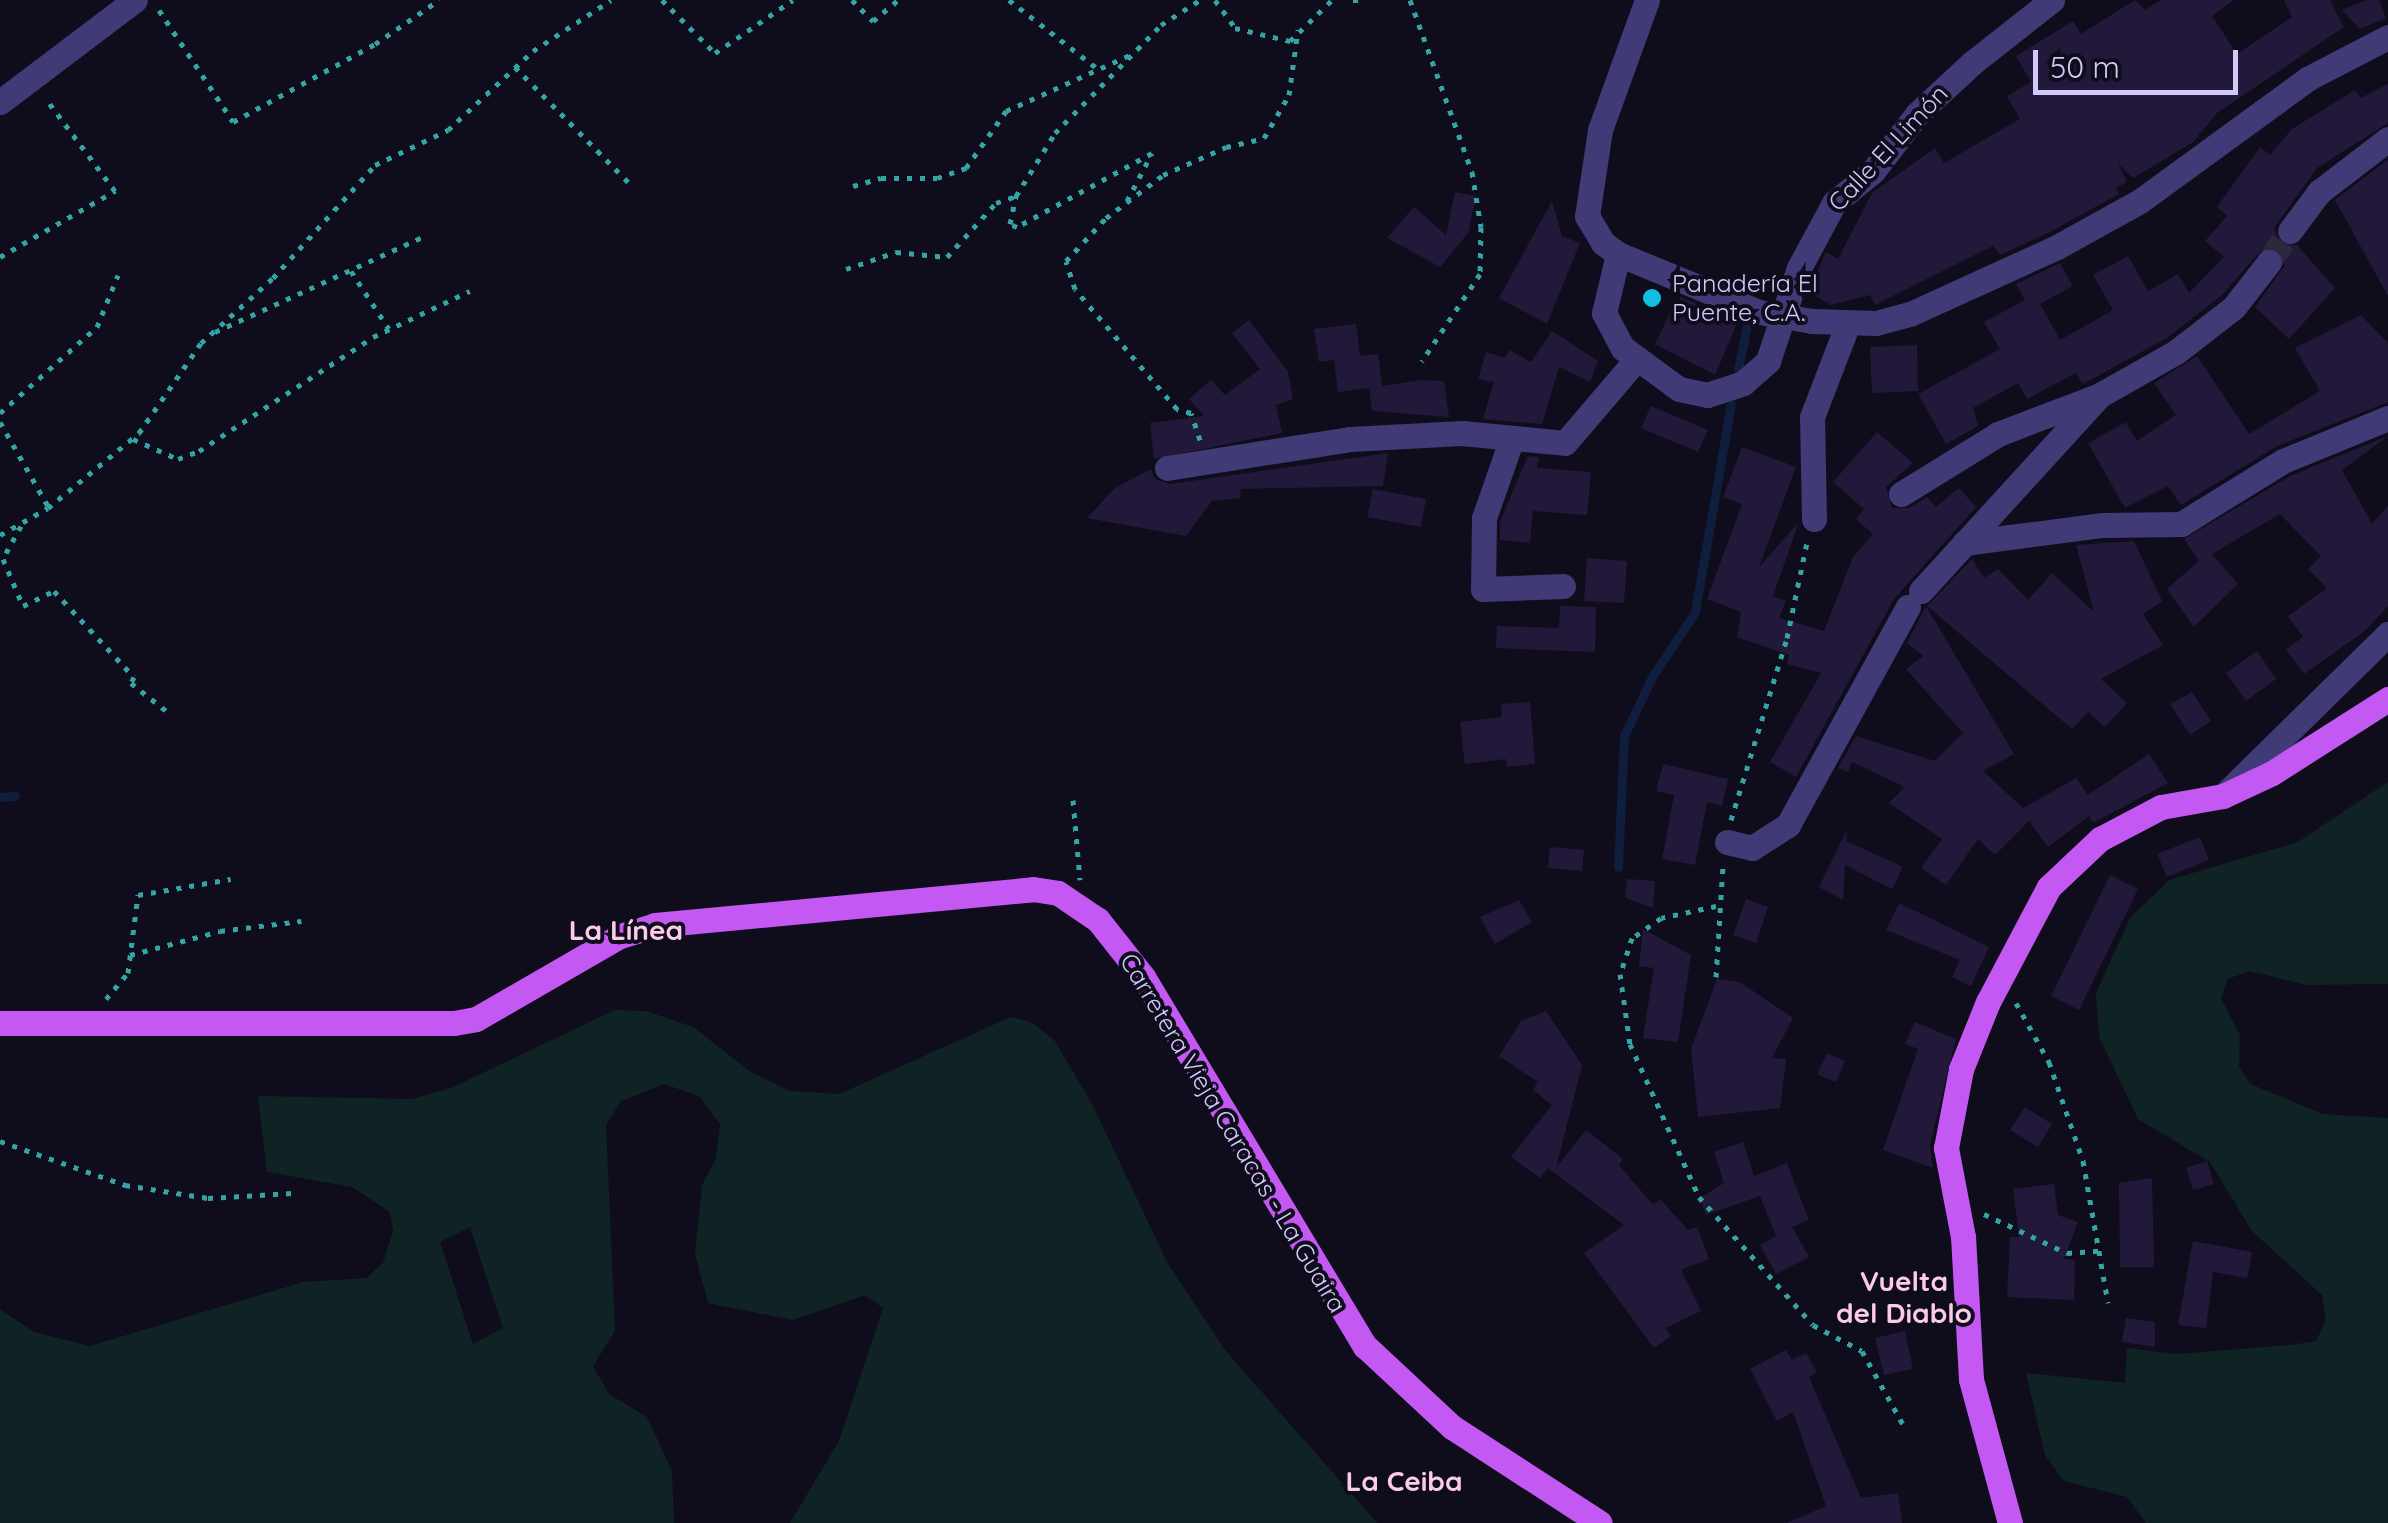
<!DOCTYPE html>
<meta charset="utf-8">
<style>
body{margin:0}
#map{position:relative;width:2388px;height:1523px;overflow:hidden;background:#0f0c1b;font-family:Quicksand,sans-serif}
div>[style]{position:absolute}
.green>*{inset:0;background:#102324}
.stream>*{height:9px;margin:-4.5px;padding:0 4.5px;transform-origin:4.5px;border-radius:4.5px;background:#0e1e3c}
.building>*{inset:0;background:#22193a}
.minor-tunnel>*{height:25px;margin-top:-12.5px;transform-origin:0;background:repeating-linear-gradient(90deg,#2c283d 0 25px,transparent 0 37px)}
.path>*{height:5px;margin-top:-2.5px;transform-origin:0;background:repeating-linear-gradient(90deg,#34a4a4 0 5px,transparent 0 13px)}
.minor>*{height:25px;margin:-12.5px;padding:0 12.5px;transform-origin:12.5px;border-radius:12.5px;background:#403a76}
.major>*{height:25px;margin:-12.5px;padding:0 12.5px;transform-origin:12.5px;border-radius:12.5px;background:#c358f3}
.minor-bridge>*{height:25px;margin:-12.5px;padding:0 12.5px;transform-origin:12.5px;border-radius:12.5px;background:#403a76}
.dots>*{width:28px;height:28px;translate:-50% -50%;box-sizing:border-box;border:5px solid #0f0c1b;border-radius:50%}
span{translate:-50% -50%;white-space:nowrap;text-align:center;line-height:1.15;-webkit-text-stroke:8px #0f0c1b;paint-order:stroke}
.street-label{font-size:25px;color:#d2c9fb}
.poi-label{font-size:25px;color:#d2c9fb}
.left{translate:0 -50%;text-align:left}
.neighbourhood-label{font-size:28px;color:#fbcbe7;font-weight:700}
.scale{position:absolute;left:2033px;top:50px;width:205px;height:45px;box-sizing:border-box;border:5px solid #d2c9fb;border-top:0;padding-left:12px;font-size:30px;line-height:35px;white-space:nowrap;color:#d2c9fb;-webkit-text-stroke:8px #0f0c1b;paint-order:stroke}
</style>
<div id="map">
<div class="green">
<div style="clip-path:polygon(2388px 782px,2388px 984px,2306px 985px,2249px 971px,2228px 979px,2221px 998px,2240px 1035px,2239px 1067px,2250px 1084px,2323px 1114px,2388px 1118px,2388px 1523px,2146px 1523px,2127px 1497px,2064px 1481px,2045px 1455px,2026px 1373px,2125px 1383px,2127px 1348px,2176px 1354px,2292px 1345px,2316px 1341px,2326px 1320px,2322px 1295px,2252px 1231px,2210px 1162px,2138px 1119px,2099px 1037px,2096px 993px,2130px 918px,2169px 880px,2298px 842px)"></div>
<div style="clip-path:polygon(evenodd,615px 1010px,646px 1011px,693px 1027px,751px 1072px,790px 1091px,839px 1094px,1011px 1017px,1033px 1023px,1055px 1041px,1093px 1106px,1167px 1262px,1224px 1349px,1377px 1523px,790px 1523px,839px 1441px,883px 1308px,865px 1295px,793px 1320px,708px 1303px,695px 1254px,702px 1185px,716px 1158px,720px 1124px,699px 1096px,664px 1084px,621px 1101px,606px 1125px,615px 1331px,593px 1366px,609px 1394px,647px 1417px,672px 1471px,674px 1523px,0 1523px,0 1309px,34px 1332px,90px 1346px,303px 1282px,366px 1278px,383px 1263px,393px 1231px,390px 1212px,352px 1187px,267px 1172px,258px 1096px,413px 1099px,451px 1088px,615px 1010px,470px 1227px,503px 1328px,473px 1344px,440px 1242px,470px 1227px)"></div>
</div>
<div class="stream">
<div style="left:1738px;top:369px;width:44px;rotate:-78.2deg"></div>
<div style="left:0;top:797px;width:15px;rotate:-4deg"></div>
<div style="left:1618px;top:867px;width:131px;rotate:-87.4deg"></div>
<div style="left:1624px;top:736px;width:65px;rotate:-64.6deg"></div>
<div style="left:1652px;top:677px;width:78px;rotate:-56.5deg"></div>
<div style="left:1695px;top:612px;width:211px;rotate:-80.2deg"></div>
</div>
<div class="building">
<div style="clip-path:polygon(2135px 0,2145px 10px,2161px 0,2234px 0,2212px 16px,2237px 54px,2292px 17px,2284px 0,2330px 0,2344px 27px,2217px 113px,2193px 142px,2152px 167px,2133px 178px,2118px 164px,2127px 182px,2116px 188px,2119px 194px,2050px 232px,2000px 255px,1993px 246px,1875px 305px,1870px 295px,1831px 305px,1808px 292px,1826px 252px,1838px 259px,1872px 193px,1935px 148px,1944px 163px,2020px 119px,2007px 96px,2031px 82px,2016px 56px,2073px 21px,2081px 34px)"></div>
<div style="clip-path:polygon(2367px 0,2379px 0,2386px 18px,2360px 29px,2342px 10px)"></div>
<div style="clip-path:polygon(2388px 84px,2388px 123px,2317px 168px,2274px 228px,2280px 243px,2297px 245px,2335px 288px,2289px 339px,2255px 307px,2285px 265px,2280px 250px,2264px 247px,2222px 295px,2167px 338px,2083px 384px,2076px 373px,2027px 399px,2018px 383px,1973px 408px,1978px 426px,1946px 444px,1918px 394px,2000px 349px,1984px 322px,2025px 300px,2016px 284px,2060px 263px,2073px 286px,2040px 304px,2060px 340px,2113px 310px,2093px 275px,2128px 256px,2148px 291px,2178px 274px,2189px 293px,2224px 257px,2205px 241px,2227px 216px,2217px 207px,2260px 147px,2270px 155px,2292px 129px,2355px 90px,2361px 98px)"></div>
<div style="clip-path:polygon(2387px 160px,2388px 161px,2388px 296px,2335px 200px)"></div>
<div style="clip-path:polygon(1455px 192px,1476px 196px,1468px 233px,1440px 267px,1387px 238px,1414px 207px,1446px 235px)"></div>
<div style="clip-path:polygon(1552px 201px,1562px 236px,1580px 243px,1547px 324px,1499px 298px)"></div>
<div style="clip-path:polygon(1678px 296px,1738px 321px,1715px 375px,1655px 344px)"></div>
<div style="clip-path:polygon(2361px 315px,2388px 343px,2388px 402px,2277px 446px,2181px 505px,2168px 486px,2125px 508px,2088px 443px,2126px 422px,2137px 441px,2176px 415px,2154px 383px,2197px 356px,2249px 434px,2320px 391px,2295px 348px)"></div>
<div style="clip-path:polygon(1249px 320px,1288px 372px,1293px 399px,1276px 405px,1282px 433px,1154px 459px,1150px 423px,1204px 416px,1189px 399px,1211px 380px,1225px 395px,1260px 369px,1232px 333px)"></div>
<div style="clip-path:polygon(1356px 324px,1360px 356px,1378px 354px,1382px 386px,1338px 392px,1334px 360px,1319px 362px,1314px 329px)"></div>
<div style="clip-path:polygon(1552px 331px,1598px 361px,1590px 382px,1559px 367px,1542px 424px,1483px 419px,1494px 382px,1478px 379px,1486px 352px,1505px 358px,1509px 350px,1531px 362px)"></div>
<div style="clip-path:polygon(1917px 345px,1918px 391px,1872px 393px,1870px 347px)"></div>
<div style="clip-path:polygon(1421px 380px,1444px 381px,1449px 417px,1372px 411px,1369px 388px)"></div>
<div style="clip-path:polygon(1651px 406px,1708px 430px,1698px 452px,1641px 428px)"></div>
<div style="clip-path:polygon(1877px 432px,1913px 463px,1886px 487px,1892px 508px,1909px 508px,1927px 497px,1936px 507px,1959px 488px,1976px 507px,1894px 599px,1796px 777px,1770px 762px,1821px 673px,1787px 664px,1789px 655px,1737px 637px,1741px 612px,1707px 599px,1742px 504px,1723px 497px,1742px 447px,1796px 467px,1759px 567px,1799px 522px,1773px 596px,1786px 601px,1779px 618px,1824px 631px,1853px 557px,1873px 534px,1856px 519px,1864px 509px,1833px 482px)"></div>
<div style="clip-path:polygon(2388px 436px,2342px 470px,2372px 524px,2388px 506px,2388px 606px,2365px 631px,2304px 674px,2286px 649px,2303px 637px,2288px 616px,2327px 588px,2308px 569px,2321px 556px,2280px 514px,2212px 554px,2238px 584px,2194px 627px,2167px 589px,2199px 561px,2184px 539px,2290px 476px)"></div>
<div style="clip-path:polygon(1388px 453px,1383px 486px,1240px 489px,1241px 498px,1212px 501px,1186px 536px,1087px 518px,1115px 488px,1151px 469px,1155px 479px,1170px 484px)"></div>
<div style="clip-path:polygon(1528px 456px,1539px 457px,1537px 468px,1591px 472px,1587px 515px,1533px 511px,1530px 543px,1500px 540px,1500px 521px)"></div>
<div style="clip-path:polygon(1373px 489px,1426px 499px,1421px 527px,1367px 517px)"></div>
<div style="clip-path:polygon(2134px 541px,2162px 601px,2143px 614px,2163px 645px,2101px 679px,2127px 703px,2105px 727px,2088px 712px,2072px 729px,1927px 606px,1972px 559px,1984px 578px,1998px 569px,2028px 600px,2052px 573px,2094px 612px,2076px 545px)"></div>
<div style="clip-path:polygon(1587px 558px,1627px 561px,1624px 603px,1584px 601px)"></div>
<div style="clip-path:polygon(1560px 606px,1596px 607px,1595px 652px,1496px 648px,1497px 626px,1559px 628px)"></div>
<div style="clip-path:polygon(1926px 606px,2014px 754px,1983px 771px,2023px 808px,2076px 778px,2088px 795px,2149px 754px,2168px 783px,2093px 823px,2089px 816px,2048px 847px,2029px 821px,1995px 855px,1978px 839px,1946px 885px,1921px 868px,1942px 839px,1889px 803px,1905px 787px,1852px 762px,1848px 772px,1838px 768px,1856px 736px,1935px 761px,1963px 733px,1906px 669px,1923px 656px,1907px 643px)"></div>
<div style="clip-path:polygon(2257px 651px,2276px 679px,2246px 701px,2226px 673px)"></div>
<div style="clip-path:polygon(2192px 692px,2211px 721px,2190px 735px,2170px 704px)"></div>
<div style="clip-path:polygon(1530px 702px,1535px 764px,1507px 767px,1506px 759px,1465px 764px,1460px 722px,1502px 717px,1501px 704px)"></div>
<div style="clip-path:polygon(1663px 764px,1728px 779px,1722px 806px,1707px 802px,1695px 865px,1662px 859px,1674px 795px,1656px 791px)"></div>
<div style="clip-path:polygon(1847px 830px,1846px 841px,1903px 867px,1892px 889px,1845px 865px,1843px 900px,1819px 887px)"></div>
<div style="clip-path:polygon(2200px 837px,2209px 860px,2167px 877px,2157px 854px)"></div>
<div style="clip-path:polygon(1550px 847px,1584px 850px,1582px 871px,1548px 868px)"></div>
<div style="clip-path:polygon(2110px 875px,2138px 889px,2079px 1010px,2051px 996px)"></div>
<div style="clip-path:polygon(1627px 879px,1655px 881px,1653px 908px,1625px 898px)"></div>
<div style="clip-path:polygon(1746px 899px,1768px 907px,1756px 943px,1733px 935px)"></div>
<div style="clip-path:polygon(1519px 900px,1532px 922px,1495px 944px,1480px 917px)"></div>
<div style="clip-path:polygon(1899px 903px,1989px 947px,1971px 986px,1952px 977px,1960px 960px,1886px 930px)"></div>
<div style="clip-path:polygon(1643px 929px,1691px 955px,1678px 1042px,1643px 1038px,1654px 968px,1639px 966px)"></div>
<div style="clip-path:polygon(1717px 979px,1740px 982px,1793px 1018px,1772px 1058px,1786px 1059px,1780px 1108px,1698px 1117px,1691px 1049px)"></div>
<div style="clip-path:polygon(1546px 1011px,1582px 1065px,1556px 1168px,1586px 1130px,1623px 1159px,1619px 1165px,1653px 1205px,1660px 1199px,1688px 1230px,1697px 1227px,1709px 1259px,1681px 1270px,1701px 1311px,1666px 1328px,1671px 1336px,1654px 1348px,1584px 1253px,1624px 1225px,1548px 1168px,1540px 1178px,1511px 1157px,1552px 1105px,1533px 1090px,1538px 1082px,1499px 1056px,1521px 1021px)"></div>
<div style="clip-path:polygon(1915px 1022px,1956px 1039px,1930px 1145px,1933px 1168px,1883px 1150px,1918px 1049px,1905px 1044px)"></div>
<div style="clip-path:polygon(1827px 1053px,1845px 1061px,1836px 1082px,1817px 1074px)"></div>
<div style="clip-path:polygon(2025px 1107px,2052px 1124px,2038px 1147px,2010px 1130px)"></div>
<div style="clip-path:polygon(1743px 1142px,1754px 1176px,1787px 1163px,1809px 1220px,1792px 1227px,1809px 1257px,1776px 1274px,1760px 1245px,1776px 1236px,1760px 1196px,1706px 1215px,1700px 1198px,1724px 1183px,1714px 1152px)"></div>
<div style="clip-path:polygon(2207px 1161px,2214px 1184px,2193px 1190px,2186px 1168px)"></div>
<div style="clip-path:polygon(2152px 1178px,2154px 1267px,2120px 1267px,2119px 1183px)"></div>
<div style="clip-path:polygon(2054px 1184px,2058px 1215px,2078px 1222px,2064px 1259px,2075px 1260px,2074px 1300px,2007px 1297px,2010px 1237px,2019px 1237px,2013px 1189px)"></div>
<div style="clip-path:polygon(2193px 1241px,2252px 1252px,2247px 1278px,2213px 1272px,2206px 1328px,2178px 1325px)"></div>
<div style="clip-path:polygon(2126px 1318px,2155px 1322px,2155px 1347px,2122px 1342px)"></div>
<div style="clip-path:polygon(1905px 1331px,1913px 1369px,1884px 1375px,1875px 1338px)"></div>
<div style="clip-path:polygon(1786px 1350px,1792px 1360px,1806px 1353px,1817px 1373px,1809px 1377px,1861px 1498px,1898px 1493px,1902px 1523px,1787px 1523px,1826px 1506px,1793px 1412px,1777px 1421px,1750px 1369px)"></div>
</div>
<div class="minor-tunnel">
<div style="left:2269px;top:262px;width:37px;rotate:-56deg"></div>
</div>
<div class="path">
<div style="left:662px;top:0;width:75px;rotate:45deg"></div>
<div style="left:715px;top:53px;width:94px;rotate:-34.2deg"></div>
<div style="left:852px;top:0;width:30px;rotate:45deg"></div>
<div style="left:873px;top:21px;width:33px;rotate:-40deg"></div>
<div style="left:1009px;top:0;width:113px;rotate:37.8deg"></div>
<div style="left:1215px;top:0;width:34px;rotate:54deg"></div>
<div style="left:1235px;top:28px;width:57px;rotate:13.3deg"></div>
<div style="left:1290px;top:41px;width:59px;rotate:-44.3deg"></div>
<div style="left:1353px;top:0;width:9px"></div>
<div style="left:1410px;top:0;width:183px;rotate:70.2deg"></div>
<div style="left:1472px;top:172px;width:56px;rotate:80.7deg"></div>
<div style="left:1481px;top:227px;width:47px;rotate:91.2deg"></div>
<div style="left:1480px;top:274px;width:105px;rotate:123.7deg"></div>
<div style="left:159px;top:10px;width:134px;rotate:56.5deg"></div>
<div style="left:233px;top:122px;width:162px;rotate:-28.8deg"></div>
<div style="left:375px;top:44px;width:78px;rotate:-34.5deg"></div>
<div style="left:515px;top:67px;width:168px;rotate:45.5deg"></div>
<div style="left:853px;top:186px;width:29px;rotate:-16deg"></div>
<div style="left:881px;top:178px;width:56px"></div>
<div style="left:937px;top:178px;width:31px;rotate:-19deg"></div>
<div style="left:966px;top:168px;width:70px;rotate:-54.9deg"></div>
<div style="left:1006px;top:111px;width:136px;rotate:-24.3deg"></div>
<div style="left:1127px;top:201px;width:54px;rotate:-62.5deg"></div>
<div style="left:1152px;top:153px;width:154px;rotate:151.3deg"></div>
<div style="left:1017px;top:227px;width:8px;rotate:-157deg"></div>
<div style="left:1010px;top:224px;width:29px;rotate:-78deg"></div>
<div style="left:1016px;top:196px;width:74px;rotate:-58.2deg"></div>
<div style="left:1055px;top:133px;width:151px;rotate:-45.5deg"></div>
<div style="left:1161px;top:25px;width:46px;rotate:-32.7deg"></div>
<div style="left:0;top:257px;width:133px;rotate:-29.9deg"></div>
<div style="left:115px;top:191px;width:114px;rotate:-126.8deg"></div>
<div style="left:846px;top:269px;width:53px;rotate:-18.8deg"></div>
<div style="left:896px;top:252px;width:51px;rotate:5.6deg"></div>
<div style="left:947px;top:257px;width:73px;rotate:-47.8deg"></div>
<div style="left:996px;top:203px;width:21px;rotate:-19deg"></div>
<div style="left:351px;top:271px;width:69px;rotate:56.8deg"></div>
<div style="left:215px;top:332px;width:233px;rotate:-24.6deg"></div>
<div style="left:0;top:413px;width:130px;rotate:-41.6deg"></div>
<div style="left:97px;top:327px;width:56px;rotate:-68deg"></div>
<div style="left:0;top:422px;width:97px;rotate:60.3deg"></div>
<div style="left:133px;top:439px;width:49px;rotate:24deg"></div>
<div style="left:178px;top:459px;width:22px;rotate:-21deg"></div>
<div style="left:199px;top:451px;width:208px;rotate:-33.2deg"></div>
<div style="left:373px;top:337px;width:107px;rotate:-25.4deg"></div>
<div style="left:1200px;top:440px;width:28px;rotate:-108deg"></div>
<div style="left:1191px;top:413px;width:15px;rotate:-164deg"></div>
<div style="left:1177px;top:409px;width:157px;rotate:-130.4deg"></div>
<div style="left:1075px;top:289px;width:29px;rotate:-108deg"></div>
<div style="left:1066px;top:261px;width:59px;rotate:-47.1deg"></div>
<div style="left:1106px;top:218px;width:71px;rotate:-37deg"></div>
<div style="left:1163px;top:175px;width:69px;rotate:-24deg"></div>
<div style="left:1226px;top:147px;width:39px;rotate:-13deg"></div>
<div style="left:1264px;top:138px;width:50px;rotate:-59.8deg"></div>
<div style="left:1289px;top:95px;width:66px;rotate:-82.1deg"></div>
<div style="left:21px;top:526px;width:38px;rotate:119deg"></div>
<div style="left:3px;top:559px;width:51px;rotate:66.9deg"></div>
<div style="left:23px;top:606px;width:34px;rotate:-26deg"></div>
<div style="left:54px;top:591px;width:117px;rotate:47.1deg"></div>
<div style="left:134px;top:677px;width:7px;rotate:117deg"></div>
<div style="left:131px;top:683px;width:48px;rotate:38.3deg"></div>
<div style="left:0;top:535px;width:55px;rotate:-29.4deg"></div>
<div style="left:48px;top:508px;width:118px;rotate:-39.5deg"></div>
<div style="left:139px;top:433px;width:109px;rotate:-55.4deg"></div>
<div style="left:201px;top:343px;width:97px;rotate:-42.1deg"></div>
<div style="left:273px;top:278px;width:152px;rotate:-47.9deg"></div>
<div style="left:375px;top:165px;width:81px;rotate:-25.6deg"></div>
<div style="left:448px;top:130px;width:116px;rotate:-42.9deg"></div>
<div style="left:533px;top:51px;width:93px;rotate:-33.2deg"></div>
<div style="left:1073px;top:800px;width:80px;rotate:85deg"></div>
<div style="left:1731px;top:820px;width:190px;rotate:-72.9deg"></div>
<div style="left:1787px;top:638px;width:98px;rotate:-78.2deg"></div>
<div style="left:1716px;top:906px;width:56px;rotate:167.7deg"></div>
<div style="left:1661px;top:918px;width:35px;rotate:145deg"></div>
<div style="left:1632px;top:938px;width:38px;rotate:108deg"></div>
<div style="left:1620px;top:974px;width:71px;rotate:81.9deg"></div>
<div style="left:1630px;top:1044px;width:168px;rotate:65.7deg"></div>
<div style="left:1699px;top:1197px;width:171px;rotate:48.3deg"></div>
<div style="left:1813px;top:1325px;width:55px;rotate:28deg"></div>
<div style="left:1862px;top:1351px;width:88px;rotate:60.8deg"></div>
<div style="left:130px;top:955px;width:93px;rotate:-14.9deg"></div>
<div style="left:220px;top:931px;width:82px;rotate:-7deg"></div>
<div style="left:1716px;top:977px;width:112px;rotate:-86.4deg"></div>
<div style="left:106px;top:999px;width:34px;rotate:-50deg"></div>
<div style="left:128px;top:973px;width:79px;rotate:-82.7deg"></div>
<div style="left:138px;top:895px;width:94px;rotate:-9.8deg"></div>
<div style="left:2016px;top:1003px;width:68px;rotate:60.8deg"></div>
<div style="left:2049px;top:1062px;width:105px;rotate:71deg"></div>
<div style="left:2083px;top:1161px;width:144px;rotate:80deg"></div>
<div style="left:0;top:1141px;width:133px;rotate:19.4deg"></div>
<div style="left:125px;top:1185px;width:84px;rotate:8.9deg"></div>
<div style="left:208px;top:1198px;width:85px;rotate:-3.4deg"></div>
<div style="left:1984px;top:1214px;width:92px;rotate:25.2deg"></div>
<div style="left:2067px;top:1253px;width:32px;rotate:-4deg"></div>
</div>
<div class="minor">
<div style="left:1647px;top:0;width:138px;rotate:109.9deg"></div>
<div style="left:1600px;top:130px;width:87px;rotate:98.6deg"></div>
<div style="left:1587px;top:216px;width:31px;rotate:59deg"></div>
<div style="left:1603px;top:243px;width:19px;rotate:36deg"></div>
<div style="left:1618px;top:254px;width:152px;rotate:22.4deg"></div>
<div style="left:0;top:102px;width:169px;rotate:-37.1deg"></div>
<div style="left:2290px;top:231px;width:49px;rotate:-53.4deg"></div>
<div style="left:2319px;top:192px;width:87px;rotate:-37.5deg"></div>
<div style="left:1618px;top:254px;width:61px;rotate:103.3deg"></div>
<div style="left:1604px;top:313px;width:40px;rotate:62deg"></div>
<div style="left:1623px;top:348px;width:69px;rotate:36.2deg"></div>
<div style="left:1679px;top:389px;width:29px;rotate:12deg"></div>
<div style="left:1707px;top:395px;width:38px;rotate:-18deg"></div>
<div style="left:1743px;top:383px;width:33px;rotate:-41deg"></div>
<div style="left:1768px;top:361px;width:98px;rotate:-71.6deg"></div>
<div style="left:1799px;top:268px;width:74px;rotate:-61.7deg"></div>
<div style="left:1834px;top:203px;width:50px;rotate:-39.4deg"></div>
<div style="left:1873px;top:171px;width:72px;rotate:-52.3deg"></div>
<div style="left:1917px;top:114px;width:75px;rotate:-42.8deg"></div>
<div style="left:1972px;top:63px;width:102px;rotate:-38.2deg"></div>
<div style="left:1812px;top:321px;width:64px;rotate:1.8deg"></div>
<div style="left:1876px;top:323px;width:35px;rotate:-15deg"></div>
<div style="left:1910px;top:314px;width:162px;rotate:-24.5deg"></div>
<div style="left:2057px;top:247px;width:95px;rotate:-29deg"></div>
<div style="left:2140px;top:201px;width:207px;rotate:-36.1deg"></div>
<div style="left:2307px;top:79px;width:91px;rotate:-27.4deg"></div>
<div style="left:1512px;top:438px;width:85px;rotate:109.3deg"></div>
<div style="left:1484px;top:518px;width:71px;rotate:90.8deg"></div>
<div style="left:1483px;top:589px;width:80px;rotate:-2.1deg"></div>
<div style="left:1167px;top:468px;width:185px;rotate:-9deg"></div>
<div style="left:1350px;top:439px;width:112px;rotate:-3.1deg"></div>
<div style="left:1462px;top:433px;width:103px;rotate:5.5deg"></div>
<div style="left:1565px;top:443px;width:109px;rotate:-49.5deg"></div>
<div style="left:1901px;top:494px;width:114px;rotate:-31.7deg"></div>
<div style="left:1998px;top:434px;width:109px;rotate:-20.9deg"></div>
<div style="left:2100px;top:395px;width:87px;rotate:-29.5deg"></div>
<div style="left:2176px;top:352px;width:73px;rotate:-37.8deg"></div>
<div style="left:2234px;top:307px;width:57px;rotate:-52.1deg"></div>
<div style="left:1814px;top:519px;width:102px;rotate:-91.1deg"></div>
<div style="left:1812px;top:417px;width:101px;rotate:-69deg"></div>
<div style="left:1964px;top:543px;width:140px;rotate:-7.4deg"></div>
<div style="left:2103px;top:525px;width:78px;rotate:-0.7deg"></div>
<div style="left:2181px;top:524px;width:120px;rotate:-31.7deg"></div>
<div style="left:2283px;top:461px;width:113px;rotate:-22.3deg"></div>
<div style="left:1921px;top:591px;width:265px;rotate:-47.6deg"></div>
<div style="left:2224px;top:795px;width:230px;rotate:-44.5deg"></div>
<div style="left:1727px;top:842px;width:26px;rotate:13deg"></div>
<div style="left:1752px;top:848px;width:43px;rotate:-32.6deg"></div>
<div style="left:1788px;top:825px;width:249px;rotate:-61.2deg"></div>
</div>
<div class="major">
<div style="left:0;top:1023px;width:454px"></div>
<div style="left:454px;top:1023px;width:22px;rotate:-10deg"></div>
<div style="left:476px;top:1019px;width:166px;rotate:-30deg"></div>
<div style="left:620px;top:936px;width:37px;rotate:-17deg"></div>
<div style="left:655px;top:925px;width:380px;rotate:-5.4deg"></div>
<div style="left:1033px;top:889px;width:25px;rotate:9deg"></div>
<div style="left:1058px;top:893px;width:48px;rotate:34deg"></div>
<div style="left:1098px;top:920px;width:73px;rotate:51.7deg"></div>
<div style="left:1143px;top:977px;width:431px;rotate:59deg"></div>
<div style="left:1365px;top:1346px;width:119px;rotate:43deg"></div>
<div style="left:1452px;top:1427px;width:176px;rotate:33deg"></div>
<div style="left:2010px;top:1523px;width:149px;rotate:-105.2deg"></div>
<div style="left:1971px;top:1379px;width:142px;rotate:-93.2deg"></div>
<div style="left:1963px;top:1237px;width:91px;rotate:-100.8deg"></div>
<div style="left:1946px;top:1148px;width:80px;rotate:-79.2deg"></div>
<div style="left:1961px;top:1069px;width:72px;rotate:-68.1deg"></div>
<div style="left:1988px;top:1002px;width:130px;rotate:-62.1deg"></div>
<div style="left:2049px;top:887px;width:70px;rotate:-43.3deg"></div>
<div style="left:2100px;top:839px;width:69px;rotate:-27.7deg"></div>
<div style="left:2161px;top:807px;width:63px;rotate:-10.1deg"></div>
<div style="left:2223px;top:796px;width:54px;rotate:-25.1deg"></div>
<div style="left:2272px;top:773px;width:138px;rotate:-32.5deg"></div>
</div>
<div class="minor-bridge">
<div style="left:1759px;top:312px;width:54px;rotate:9.6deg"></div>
</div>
<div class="dots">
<div style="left:1652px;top:298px;background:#10bfe1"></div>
</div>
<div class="street-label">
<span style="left:1888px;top:148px;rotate:-47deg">Calle El Limón</span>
<span style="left:1233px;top:1133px;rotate:59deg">Carretera Vieja Caracas - La Guaira</span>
</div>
<div class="poi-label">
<span class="left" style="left:1672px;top:298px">Panadería El<br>Puente, C.A.</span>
</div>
<div class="neighbourhood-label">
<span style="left:626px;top:930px">La Línea</span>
<span style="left:1904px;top:1297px">Vuelta<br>del Diablo</span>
<span style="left:1404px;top:1481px">La Ceiba</span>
</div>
<div class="scale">50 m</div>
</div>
